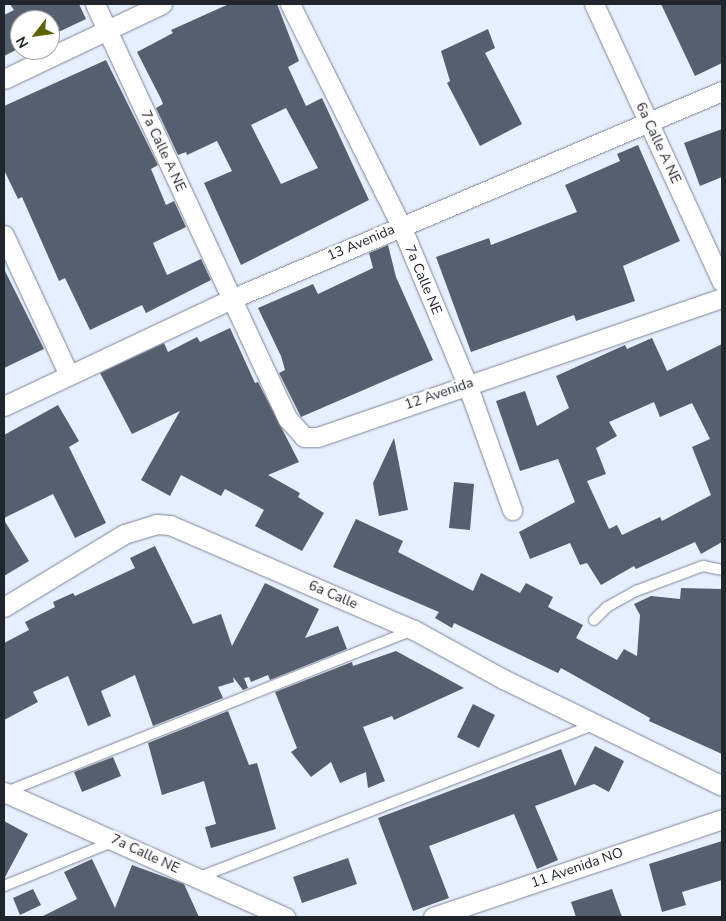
<!DOCTYPE html>
<style>
body{margin:0}
#map{position:relative;width:726px;height:921px;overflow:hidden;background:#e6effe;font-family:"Nunito Sans",sans-serif}
div>[style]{position:absolute}
.building>*{inset:0;background:#565f6e}
.roads{filter:drop-shadow(0 0 1px #7b8595) drop-shadow(0 0 1px #7b8595)}
.lane>*{height:10px;margin:-5px;padding:0 5px;transform-origin:5px;border-radius:5px;background:#fff}
.street>*{height:19px;margin:-9.5px;padding:0 9.5px;transform-origin:9.5px;border-radius:9.5px;background:#fff}
span{translate:-50% -50%;white-space:nowrap;text-align:center;line-height:1.15;-webkit-text-stroke:5px #fff;paint-order:stroke}
.street-label{font-size:14px;color:#21252c}
.frame{position:absolute;inset:0;border:5px solid #21252c;pointer-events:none}
.north{position:absolute;left:10px;top:10px;width:50px;height:50px;box-sizing:border-box;background:#fff;border:1px solid #a6a8ab;border-radius:50%;rotate:240deg;font-size:14px;font-weight:700;line-height:20px;text-align:center;color:#21252c}
.north::after{content:'';display:block;margin:auto;width:18px;height:22px;background:#5d6401;clip-path:polygon(50% 0,100% 100%,50% 72%,0 100%)}
</style>
<div id="map">
<div class="building">
<div style="clip-path:polygon(10px 4px,79px 4px,86px 19px,50px 36px,50px 20px,20px 20px,20px 48px,4px 56px,4px 15px,14px 10px)"></div>
<div style="clip-path:polygon(evenodd,229px 4px,277px 4px,299px 61px,288px 67px,306px 106px,322px 98px,369px 200px,241px 265px,204px 183px,232px 171px,217px 141px,187px 155px,186px 152px,178px 155px,156px 108px,163px 104px,161px 99px,137px 52px,173px 33px,171px 30px,229px 4px,286px 108px,318px 168px,281px 184px,251px 125px,286px 108px)"></div>
<div style="clip-path:polygon(661px 4px,722px 4px,722px 63px,695px 76px)"></div>
<div style="clip-path:polygon(488px 29px,495px 48px,485px 53px,522px 124px,480px 146px,447px 83px,450px 81px,441px 51px)"></div>
<div style="clip-path:polygon(106px 60px,158px 165px,151px 169px,166px 205px,174px 201px,186px 227px,153px 243px,167px 275px,201px 259px,211px 280px,146px 313px,142px 305px,90px 330px,65px 278px,59px 281px,22px 197px,18px 199px,4px 170px,4px 106px)"></div>
<div style="clip-path:polygon(722px 129px,722px 177px,700px 186px,684px 143px)"></div>
<div style="clip-path:polygon(638px 145px,680px 241px,623px 266px,635px 301px,576px 321px,574px 315px,471px 352px,436px 257px,489px 238px,491px 245px,577px 212px,565px 185px,620px 161px,617px 154px)"></div>
<div style="clip-path:polygon(388px 245px,396px 277px,433px 360px,301px 417px,279px 373px,285px 370px,281px 356px,258px 308px,313px 284px,318px 294px,373px 268px,369px 253px)"></div>
<div style="clip-path:polygon(4px 269px,44px 349px,4px 368px)"></div>
<div style="clip-path:polygon(230px 328px,255px 383px,258px 382px,299px 462px,268px 475px,300px 493px,298px 497px,324px 513px,302px 551px,255px 526px,264px 510px,225px 489px,221px 496px,181px 475px,170px 496px,141px 480px,180px 411px,132px 434px,100px 373px,164px 343px,168px 352px,197px 337px,200px 342px)"></div>
<div style="clip-path:polygon(evenodd,652px 338px,667px 371px,722px 344px,722px 542px,701px 554px,695px 542px,636px 569px,634px 566px,601px 585px,587px 563px,580px 565px,570px 543px,530px 559px,519px 532px,575px 502px,558px 459px,520px 471px,496px 401px,525px 391px,537px 426px,569px 408px,556px 376px,625px 345px,627px 349px,652px 338px,654px 402px,660px 417px,692px 403px,710px 439px,692px 447px,711px 495px,662px 521px,660px 517px,622px 535px,617px 525px,609px 529px,587px 481px,606px 474px,596px 448px,617px 436px,609px 422px,654px 402px)"></div>
<div style="clip-path:polygon(58px 405px,79px 441px,69px 447px,106px 523px,75px 538px,53px 494px,4px 518px,4px 435px)"></div>
<div style="clip-path:polygon(394px 438px,408px 510px,379px 516px,373px 483px)"></div>
<div style="clip-path:polygon(454px 482px,474px 484px,470px 530px,449px 528px)"></div>
<div style="clip-path:polygon(356px 519px,403px 541px,398px 552px,473px 591px,481px 573px,520px 593px,526px 583px,553px 597px,548px 607px,583px 625px,576px 638px,617px 660px,624px 649px,637px 656px,640px 615px,634px 604px,651px 596px,680px 599px,681px 588px,722px 589px,722px 754px,649px 721px,650px 718px,561px 668px,558px 673px,454px 623px,452px 628px,435px 618px,439px 612px,333px 567px)"></div>
<div style="clip-path:polygon(4px 520px,29px 561px,4px 576px)"></div>
<div style="clip-path:polygon(155px 546px,193px 624px,221px 614px,232px 646px,265px 583px,319px 609px,305px 638px,338px 626px,347px 649px,270px 680px,268px 675px,251px 682px,249px 677px,244px 678px,248px 688px,243px 690px,233px 677px,234px 682px,218px 687px,223px 698px,153px 726px,135px 675px,101px 691px,111px 716px,88px 726px,68px 676px,33px 692px,38px 702px,4px 720px,4px 643px,29px 630px,25px 622px,55px 607px,53px 602px,73px 593px,75px 596px,135px 568px,130px 558px)"></div>
<div style="clip-path:polygon(396px 651px,464px 688px,394px 720px,392px 716px,363px 727px,385px 781px,368px 788px,366px 772px,340px 783px,331px 762px,311px 777px,291px 752px,297px 748px,275px 692px,352px 662px,353px 666px)"></div>
<div style="clip-path:polygon(473px 704px,495px 715px,479px 748px,457px 737px)"></div>
<div style="clip-path:polygon(228px 711px,249px 765px,257px 763px,276px 829px,211px 848px,205px 827px,216px 824px,204px 781px,162px 795px,148px 743px)"></div>
<div style="clip-path:polygon(595px 746px,624px 761px,609px 792px,594px 784px,535px 806px,558px 860px,537px 869px,514px 814px,429px 846px,449px 898px,413px 911px,378px 818px,561px 749px,575px 786px)"></div>
<div style="clip-path:polygon(113px 757px,121px 776px,82px 792px,74px 772px)"></div>
<div style="clip-path:polygon(4px 821px,28px 834px,4px 879px)"></div>
<div style="clip-path:polygon(722px 841px,722px 880px,682px 892px,686px 905px,662px 912px,649px 864px)"></div>
<div style="clip-path:polygon(348px 858px,357px 884px,302px 903px,293px 877px)"></div>
<div style="clip-path:polygon(92px 859px,115px 908px,132px 865px,184px 884px,199px 917px,41px 917px,77px 899px,64px 872px)"></div>
<div style="clip-path:polygon(33px 889px,41px 905px,20px 915px,13px 898px)"></div>
<div style="clip-path:polygon(612px 889px,622px 917px,576px 917px,571px 902px)"></div>
</div>
<div class="roads">
<div class="lane">
<div style="left:594px;top:620px;width:18px;rotate:-45deg"></div>
<div style="left:607px;top:607px;width:33px;rotate:-29deg"></div>
<div style="left:636px;top:591px;width:72px;rotate:-20.5deg"></div>
<div style="left:703px;top:566px;width:19px;rotate:12deg"></div>
<div style="left:6px;top:792px;width:438px;rotate:-21.7deg"></div>
<div style="left:197px;top:878px;width:428px;rotate:-21.1deg"></div>
<div style="left:4px;top:886px;width:119px;rotate:-22.2deg"></div>
</div>
<div class="street">
<div style="left:95px;top:4px;width:458px;rotate:65.1deg"></div>
<div style="left:288px;top:419px;width:24px;rotate:48deg"></div>
<div style="left:304px;top:437px;width:14px"></div>
<div style="left:318px;top:437px;width:427px;rotate:-19deg"></div>
<div style="left:290px;top:4px;width:248px;rotate:63.4deg"></div>
<div style="left:401px;top:226px;width:171px;rotate:67.3deg"></div>
<div style="left:467px;top:384px;width:134px;rotate:70.3deg"></div>
<div style="left:594px;top:4px;width:306px;rotate:65.3deg"></div>
<div style="left:4px;top:79px;width:175px;rotate:-25.4deg"></div>
<div style="left:4px;top:235px;width:154px;rotate:65.1deg"></div>
<div style="left:4px;top:406px;width:251px;rotate:-25.2deg"></div>
<div style="left:231px;top:299px;width:533px;rotate:-22.96deg"></div>
<div style="left:4px;top:607px;width:140px;rotate:-31.3deg"></div>
<div style="left:124px;top:534px;width:34px;rotate:-17deg"></div>
<div style="left:156px;top:524px;width:14px;rotate:4deg"></div>
<div style="left:170px;top:525px;width:266px;rotate:23.3deg"></div>
<div style="left:414px;top:630px;width:102px;rotate:28.8deg"></div>
<div style="left:503px;top:679px;width:244px;rotate:26deg"></div>
<div style="left:4px;top:792px;width:308px;rotate:24deg"></div>
<div style="left:433px;top:917px;width:305px;rotate:-18.7deg"></div>
</div>
</div>
<div class="street-label">
<span style="left:658px;top:143px;rotate:65deg">6a Calle A NE</span>
<span style="left:163px;top:151px;rotate:65deg">7a Calle A NE</span>
<span style="left:361px;top:243px;rotate:-23deg">13 Avenida</span>
<span style="left:423px;top:280px;rotate:67deg">7a Calle NE</span>
<span style="left:439px;top:394px;rotate:-19deg">12 Avenida</span>
<span style="left:333px;top:595px;rotate:23deg">6a Calle</span>
<span style="left:145px;top:854px;rotate:25deg">7a Calle NE</span>
<span style="left:577px;top:868px;rotate:-19deg">11 Avenida NO</span>
</div>
<div class="frame"></div>
<div class="north">N</div>
</div>
